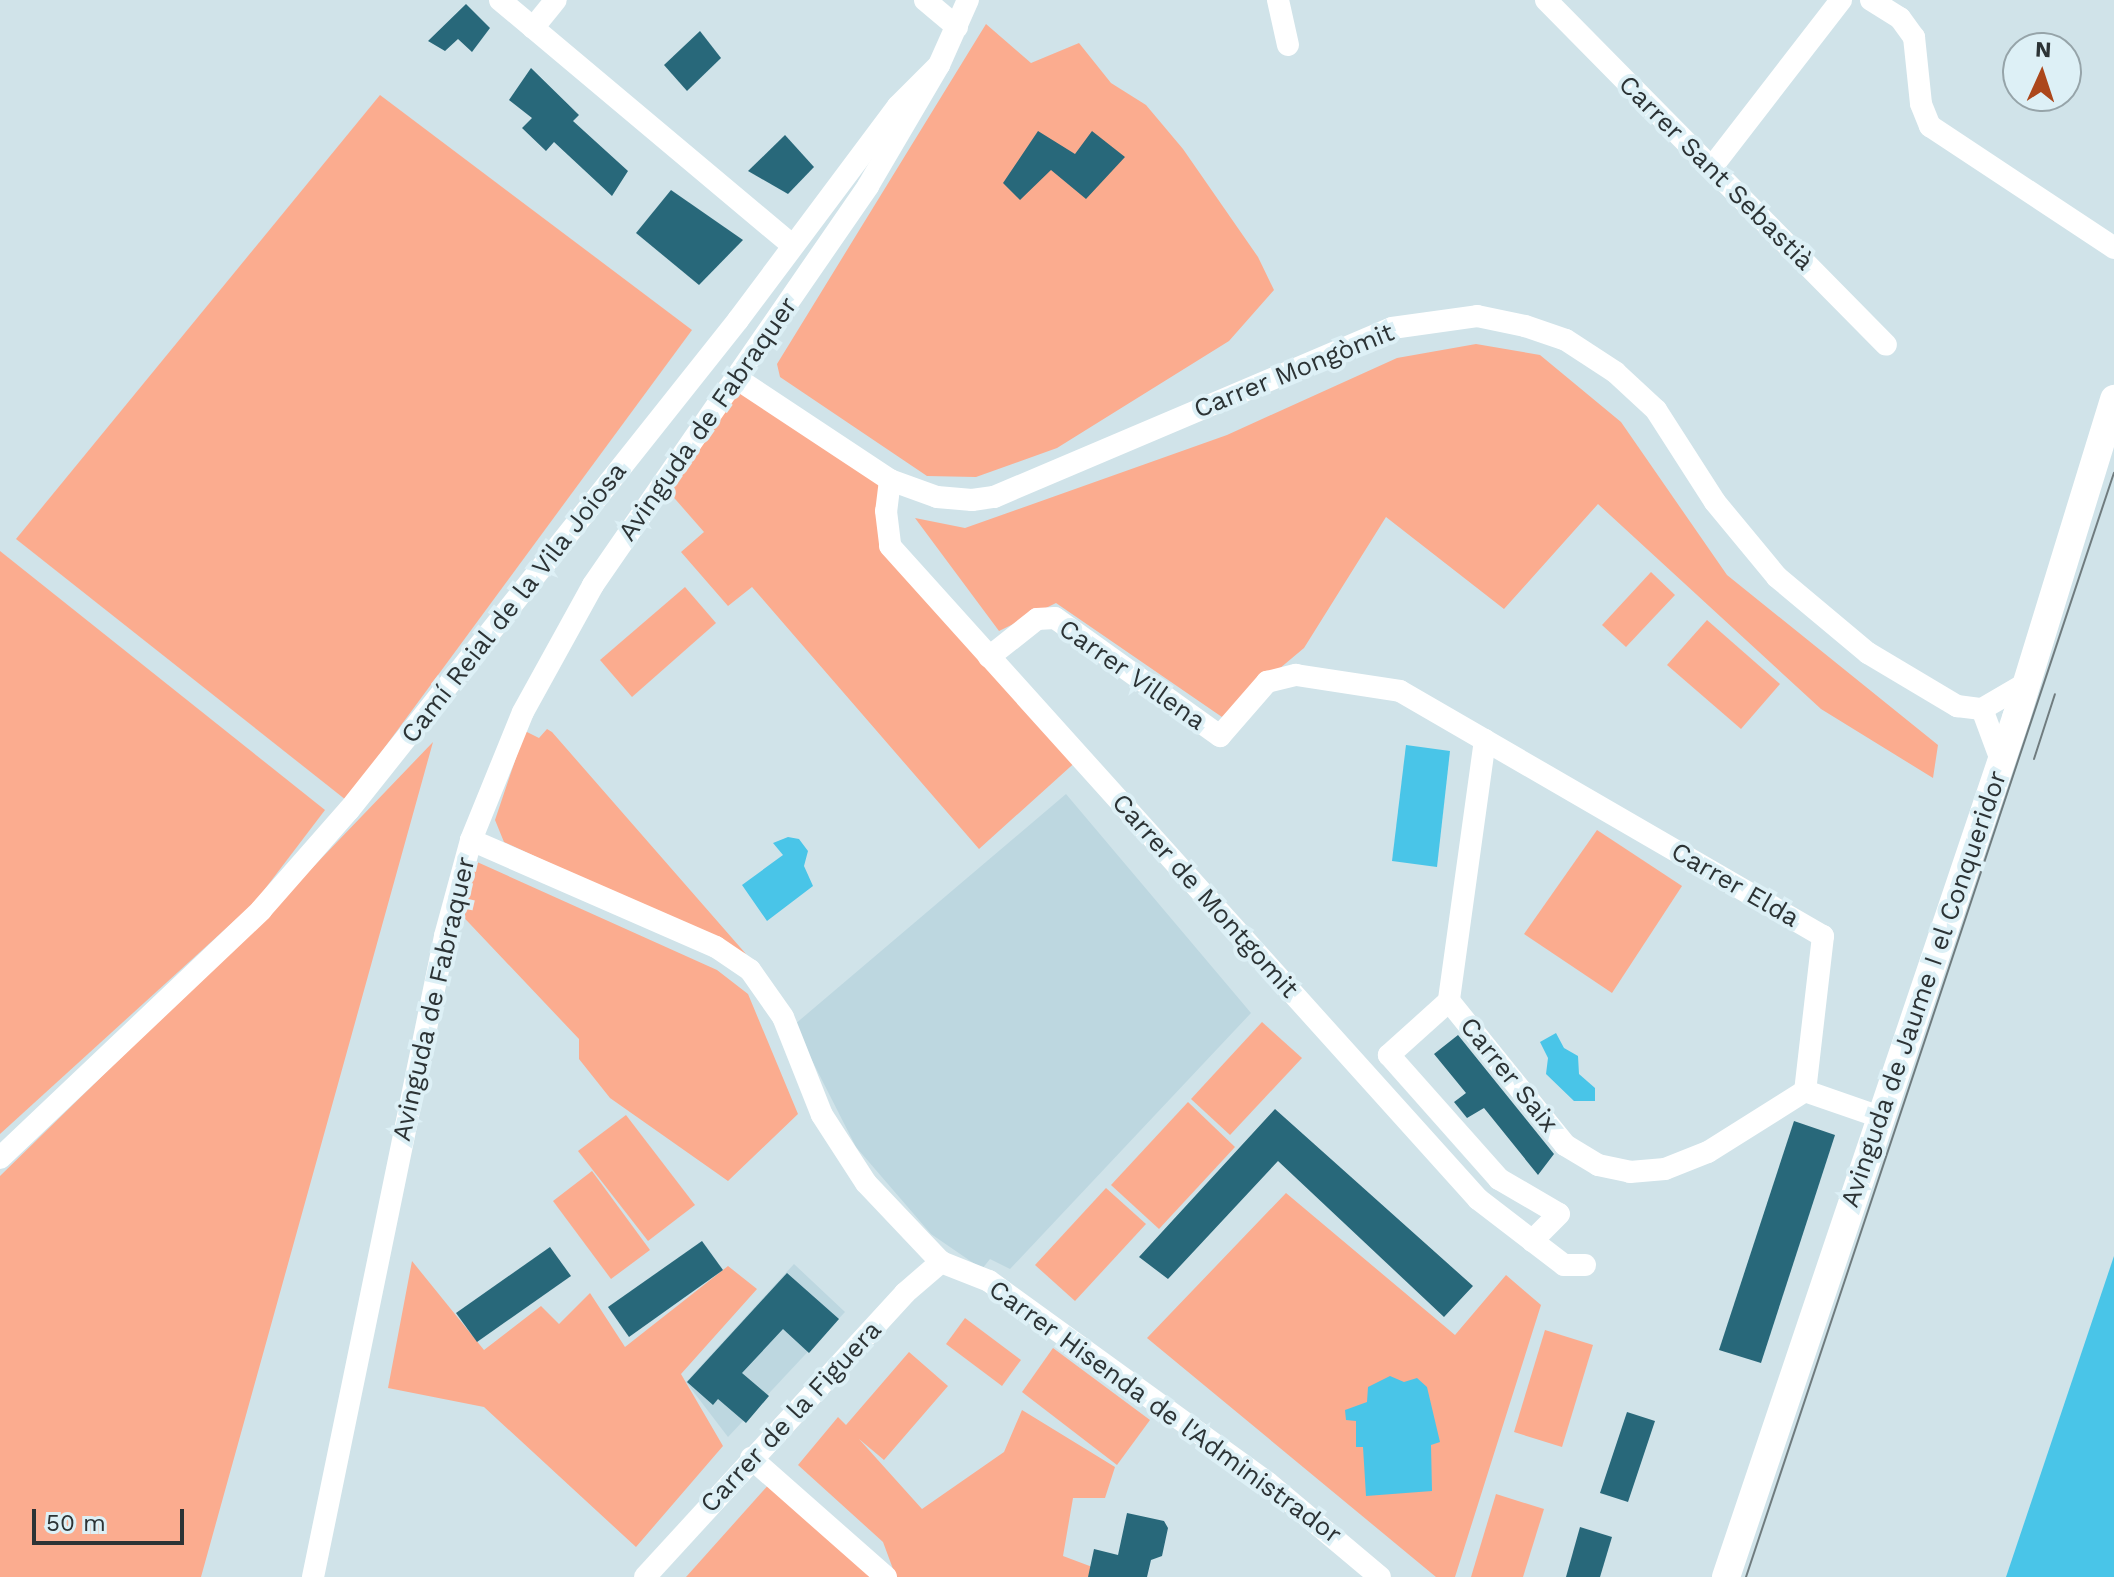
<!DOCTYPE html>
<meta charset="utf-8">
<style>
body{margin:0}
#map{position:relative;width:2114px;height:1577px;overflow:hidden;background:#d0e3e9;font-family:"Work Sans",sans-serif}
div>[style]{position:absolute}
.built>*{inset:0;background:#bdd7e0}
.green>*{inset:0;background:#fbac8f}
.water>*{inset:0;background:#49c5e8}
.building>*{inset:0;background:#28687a}
.minor>*{height:22px;margin:-11px;padding:0 11px;transform-origin:11px;border-radius:11px;background:#fff}
.tertiary>*{height:28px;margin:-14px;padding:0 14px;transform-origin:14px;border-radius:14px;background:#fff}
.tram>*{height:2px;margin:-1px;padding:0 1px;transform-origin:1px;border-radius:1px;background:#707c7f}
span{translate:-50% -50%;white-space:nowrap;text-align:center;line-height:1.15;-webkit-text-stroke:8px #ddf0f6;paint-order:stroke}
.street-label{font-size:26px;color:#2c3335}
.north{position:absolute;left:2002px;top:32px;width:80px;height:80px;box-sizing:border-box;background:#ddf0f6;border:2px solid #96a4a9;border-radius:50%;rotate:3deg;font-size:22px;font-weight:700;line-height:32px;text-align:center;color:#2c3335}
.north::after{content:'';display:block;margin:auto;width:28px;height:36px;background:#ac471b;clip-path:polygon(50% 0,100% 100%,50% 72%,0 100%)}
.scale{position:absolute;left:32px;top:1509px;width:152px;height:36px;box-sizing:border-box;border:4px solid #2c3335;border-top:0;padding-left:10px;font-size:24px;line-height:28px;white-space:nowrap;color:#2c3335;-webkit-text-stroke:6px #ddf0f6;paint-order:stroke}
</style>
<div id="map">
<div class="built">
<div style="clip-path:polygon(1066px 794px,1251px 1013px,1010px 1269px,990px 1259px,982px 1269px,931px 1234px,856px 1147px,794px 1025px)"></div>
<div style="clip-path:polygon(794px 1264px,845px 1312px,728px 1437px,686px 1382px)"></div>
</div>
<div class="green">
<div style="clip-path:polygon(986px 24px,1031px 63px,1079px 43px,1111px 83px,1146px 105px,1183px 149px,1258px 257px,1274px 290px,1229px 341px,1057px 448px,976px 477px,927px 476px,780px 377px,777px 364px)"></div>
<div style="clip-path:polygon(380px 95px,692px 330px,346px 800px,16px 539px)"></div>
<div style="clip-path:polygon(1476px 344px,1540px 355px,1621px 422px,1727px 575px,1938px 745px,1933px 778px,1821px 709px,1598px 504px,1504px 609px,1386px 517px,1304px 648px,1222px 717px,1056px 603px,999px 631px,915px 518px,965px 528px,1227px 435px,1397px 358px)"></div>
<div style="clip-path:polygon(736px 378px,890px 480px,890px 546px,1080px 758px,979px 849px,752px 587px,728px 606px,681px 552px,704px 532px,662px 484px)"></div>
<div style="clip-path:polygon(0 551px,325px 810px,255px 902px,0 1134px)"></div>
<div style="clip-path:polygon(1651px 572px,1675px 595px,1626px 647px,1602px 625px)"></div>
<div style="clip-path:polygon(685px 587px,716px 623px,632px 697px,600px 660px)"></div>
<div style="clip-path:polygon(1707px 620px,1780px 684px,1741px 729px,1667px 665px)"></div>
<div style="clip-path:polygon(547px 729px,552px 732px,746px 954px,504px 842px,495px 820px,525px 731px,539px 738px)"></div>
<div style="clip-path:polygon(433px 742px,201px 1577px,0 1577px,0 1176px,267px 915px)"></div>
<div style="clip-path:polygon(1597px 830px,1682px 886px,1612px 993px,1524px 934px)"></div>
<div style="clip-path:polygon(466px 857px,717px 970px,748px 994px,798px 1114px,728px 1181px,610px 1098px,579px 1059px,579px 1039px,453px 906px)"></div>
<div style="clip-path:polygon(1262px 1022px,1302px 1058px,1230px 1135px,1191px 1099px)"></div>
<div style="clip-path:polygon(1188px 1102px,1235px 1147px,1159px 1229px,1111px 1185px)"></div>
<div style="clip-path:polygon(626px 1115px,695px 1205px,648px 1241px,578px 1151px)"></div>
<div style="clip-path:polygon(592px 1171px,650px 1250px,611px 1279px,553px 1201px)"></div>
<div style="clip-path:polygon(1106px 1188px,1146px 1224px,1075px 1301px,1035px 1265px)"></div>
<div style="clip-path:polygon(1286px 1193px,1455px 1335px,1506px 1275px,1541px 1305px,1455px 1577px,1436px 1577px,1147px 1338px)"></div>
<div style="clip-path:polygon(412px 1261px,484px 1350px,541px 1306px,559px 1324px,590px 1293px,625px 1347px,728px 1266px,757px 1289px,681px 1374px,723px 1446px,636px 1547px,484px 1407px,388px 1388px)"></div>
<div style="clip-path:polygon(965px 1318px,1021px 1360px,1002px 1386px,946px 1344px)"></div>
<div style="clip-path:polygon(1545px 1330px,1593px 1345px,1562px 1447px,1514px 1432px)"></div>
<div style="clip-path:polygon(1053px 1348px,1150px 1420px,1117px 1465px,1022px 1392px)"></div>
<div style="clip-path:polygon(909px 1352px,948px 1386px,884px 1460px,859px 1439px,922px 1509px,1004px 1452px,1022px 1410px,1115px 1467px,1105px 1498px,1073px 1498px,1063px 1556px,1119px 1577px,896px 1577px,883px 1542px,798px 1465px,838px 1417px,846px 1425px)"></div>
<div style="clip-path:polygon(771px 1482px,870px 1577px,686px 1577px)"></div>
<div style="clip-path:polygon(1496px 1494px,1544px 1509px,1523px 1577px,1471px 1577px)"></div>
</div>
<div class="water">
<div style="clip-path:polygon(1406px 745px,1450px 751px,1437px 867px,1392px 861px)"></div>
<div style="clip-path:polygon(788px 837px,799px 839px,808px 851px,804px 866px,813px 886px,767px 921px,742px 885px,783px 855px,773px 843px)"></div>
<div style="clip-path:polygon(1556px 1033px,1564px 1048px,1578px 1056px,1579px 1074px,1595px 1088px,1595px 1101px,1574px 1101px,1546px 1074px,1548px 1058px,1540px 1042px)"></div>
<div style="clip-path:polygon(2114px 1256px,2114px 1577px,2006px 1577px)"></div>
<div style="clip-path:polygon(1390px 1376px,1404px 1382px,1417px 1378px,1427px 1387px,1440px 1442px,1431px 1445px,1432px 1491px,1366px 1496px,1363px 1447px,1356px 1447px,1356px 1421px,1346px 1420px,1345px 1410px,1367px 1402px,1368px 1387px)"></div>
</div>
<div class="building">
<div style="clip-path:polygon(466px 4px,490px 28px,472px 52px,458px 39px,445px 51px,428px 41px)"></div>
<div style="clip-path:polygon(700px 31px,721px 58px,687px 91px,664px 65px)"></div>
<div style="clip-path:polygon(531px 68px,579px 115px,573px 121px,628px 171px,612px 196px,554px 142px,546px 151px,522px 128px,532px 118px,509px 100px)"></div>
<div style="clip-path:polygon(1038px 131px,1075px 154px,1092px 131px,1125px 157px,1086px 199px,1051px 170px,1020px 200px,1003px 183px)"></div>
<div style="clip-path:polygon(785px 135px,814px 167px,788px 194px,748px 171px)"></div>
<div style="clip-path:polygon(671px 190px,743px 240px,699px 285px,636px 233px)"></div>
<div style="clip-path:polygon(1458px 1035px,1554px 1154px,1538px 1175px,1484px 1108px,1467px 1118px,1454px 1102px,1466px 1093px,1434px 1054px)"></div>
<div style="clip-path:polygon(1275px 1109px,1473px 1286px,1444px 1317px,1278px 1161px,1168px 1279px,1139px 1257px)"></div>
<div style="clip-path:polygon(1794px 1121px,1835px 1135px,1761px 1363px,1719px 1350px)"></div>
<div style="clip-path:polygon(702px 1241px,723px 1270px,629px 1337px,608px 1307px)"></div>
<div style="clip-path:polygon(550px 1247px,571px 1276px,477px 1342px,456px 1313px)"></div>
<div style="clip-path:polygon(787px 1273px,839px 1319px,809px 1353px,783px 1329px,742px 1373px,769px 1396px,746px 1423px,718px 1399px,713px 1405px,687px 1382px)"></div>
<div style="clip-path:polygon(1627px 1412px,1655px 1421px,1628px 1502px,1600px 1493px)"></div>
<div style="clip-path:polygon(1127px 1513px,1164px 1521px,1168px 1528px,1162px 1556px,1151px 1560px,1147px 1577px,1088px 1577px,1094px 1549px,1118px 1555px)"></div>
<div style="clip-path:polygon(1580px 1527px,1612px 1537px,1600px 1577px,1566px 1577px)"></div>
</div>
<div class="minor">
<div style="left:500px;top:0;width:381px;rotate:40deg"></div>
<div style="left:925px;top:0;width:42px;rotate:40.2deg"></div>
<div style="left:1278px;top:0;width:46px;rotate:77.5deg"></div>
<div style="left:1546px;top:0;width:484px;rotate:45.4deg"></div>
<div style="left:1871px;top:0;width:34px;rotate:32deg"></div>
<div style="left:1900px;top:18px;width:24px;rotate:54deg"></div>
<div style="left:1914px;top:37px;width:67px;rotate:84deg"></div>
<div style="left:1921px;top:104px;width:24px;rotate:68deg"></div>
<div style="left:1930px;top:126px;width:221px;rotate:33.5deg"></div>
<div style="left:533px;top:28px;width:36px;rotate:-51deg"></div>
<div style="left:1712px;top:167px;width:211px;rotate:-52.3deg"></div>
<div style="left:736px;top:378px;width:185px;rotate:33.5deg"></div>
<div style="left:890px;top:480px;width:50px;rotate:19.9deg"></div>
<div style="left:937px;top:497px;width:35px;rotate:5deg"></div>
<div style="left:972px;top:500px;width:22px;rotate:-8deg"></div>
<div style="left:994px;top:497px;width:432px;rotate:-23deg"></div>
<div style="left:1392px;top:328px;width:86px;rotate:-8deg"></div>
<div style="left:1477px;top:316px;width:49px;rotate:11.8deg"></div>
<div style="left:1525px;top:326px;width:43px;rotate:18.9deg"></div>
<div style="left:1566px;top:340px;width:59px;rotate:33.1deg"></div>
<div style="left:1615px;top:372px;width:56px;rotate:42.8deg"></div>
<div style="left:1656px;top:410px;width:109px;rotate:57.3deg"></div>
<div style="left:1715px;top:502px;width:97px;rotate:50.4deg"></div>
<div style="left:1777px;top:577px;width:119px;rotate:39.9deg"></div>
<div style="left:1868px;top:653px;width:104px;rotate:30.8deg"></div>
<div style="left:1957px;top:706px;width:25px;rotate:7deg"></div>
<div style="left:1982px;top:709px;width:50px;rotate:-30.2deg"></div>
<div style="left:890px;top:480px;width:31px;rotate:97deg"></div>
<div style="left:886px;top:511px;width:35px;rotate:83deg"></div>
<div style="left:890px;top:546px;width:879px;rotate:48deg"></div>
<div style="left:1478px;top:1199px;width:108px;rotate:37.5deg"></div>
<div style="left:1564px;top:1265px;width:21px"></div>
<div style="left:989px;top:657px;width:61px;rotate:-38.4deg"></div>
<div style="left:1037px;top:619px;width:18px;rotate:-3deg"></div>
<div style="left:1055px;top:618px;width:203px;rotate:35.6deg"></div>
<div style="left:1220px;top:736px;width:72px;rotate:-49deg"></div>
<div style="left:1267px;top:682px;width:30px;rotate:-14deg"></div>
<div style="left:1296px;top:675px;width:105px;rotate:8.7deg"></div>
<div style="left:1400px;top:691px;width:489px;rotate:30.1deg"></div>
<div style="left:1823px;top:936px;width:156px;rotate:96.6deg"></div>
<div style="left:1805px;top:1091px;width:79px;rotate:19.1deg"></div>
<div style="left:1982px;top:709px;width:54px;rotate:69.6deg"></div>
<div style="left:1485px;top:740px;width:263px;rotate:97.9deg"></div>
<div style="left:1449px;top:1001px;width:185px;rotate:51.1deg"></div>
<div style="left:1565px;top:1145px;width:39px;rotate:31deg"></div>
<div style="left:1598px;top:1165px;width:33px;rotate:12deg"></div>
<div style="left:1630px;top:1172px;width:35px;rotate:-5deg"></div>
<div style="left:1665px;top:1169px;width:46px;rotate:-21.6deg"></div>
<div style="left:1708px;top:1152px;width:115px;rotate:-32.2deg"></div>
<div style="left:471px;top:840px;width:267px;rotate:23.6deg"></div>
<div style="left:716px;top:947px;width:41px;rotate:34.1deg"></div>
<div style="left:750px;top:970px;width:57px;rotate:54.9deg"></div>
<div style="left:783px;top:1017px;width:105px;rotate:68.3deg"></div>
<div style="left:822px;top:1115px;width:81px;rotate:57.1deg"></div>
<div style="left:866px;top:1183px;width:109px;rotate:46.5deg"></div>
<div style="left:1449px;top:1001px;width:81px;rotate:138deg"></div>
<div style="left:1389px;top:1055px;width:166px;rotate:48.4deg"></div>
<div style="left:1499px;top:1179px;width:69px;rotate:30.3deg"></div>
<div style="left:1559px;top:1214px;width:38px;rotate:135deg"></div>
<div style="left:0;top:1158px;width:360px;rotate:-43.5deg"></div>
<div style="left:261px;top:910px;width:133px;rotate:-48.7deg"></div>
<div style="left:349px;top:810px;width:626px;rotate:-51.55deg"></div>
<div style="left:738px;top:320px;width:267px;rotate:-53.2deg"></div>
<div style="left:898px;top:106px;width:58px;rotate:-45deg"></div>
<div style="left:939px;top:65px;width:71px;rotate:-66deg"></div>
<div style="left:941px;top:1262px;width:52px;rotate:21.6deg"></div>
<div style="left:989px;top:1281px;width:344px;rotate:35.9deg"></div>
<div style="left:1268px;top:1483px;width:146px;rotate:40deg"></div>
<div style="left:751px;top:1458px;width:180px;rotate:41.4deg"></div>
<div style="left:313px;top:1577px;width:654px;rotate:-78.36deg"></div>
<div style="left:445px;top:936px;width:99px;rotate:-74.8deg"></div>
<div style="left:471px;top:840px;width:138px;rotate:-67.9deg"></div>
<div style="left:523px;top:712px;width:145px;rotate:-61.1deg"></div>
<div style="left:593px;top:585px;width:485px;rotate:-55.4deg"></div>
<div style="left:868px;top:186px;width:140px;rotate:-59.6deg"></div>
<div style="left:645px;top:1577px;width:385px;rotate:-47.5deg"></div>
<div style="left:905px;top:1293px;width:48px;rotate:-40.7deg"></div>
</div>
<div class="tertiary">
<div style="left:1726px;top:1577px;width:907px;rotate:-71.35deg"></div>
<div style="left:2016px;top:718px;width:334px;rotate:-72.9deg"></div>
</div>
<div class="tram">
<div style="left:2034px;top:759px;width:68px;rotate:-72.1deg"></div>
<div style="left:1746px;top:1577px;width:1164px;rotate:-71.57deg"></div>
</div>
<div class="street-label">
<span style="left:1716px;top:173px;rotate:45deg">Carrer Sant Sebastià</span>
<span style="left:1294px;top:371px;rotate:-22deg">Carrer Mongòmit</span>
<span style="left:708px;top:419px;rotate:-55deg">Avinguda de Fabraquer</span>
<span style="left:514px;top:603px;rotate:-52deg">Camí Reial de la Vila Joiosa</span>
<span style="left:1132px;top:675px;rotate:35deg">Carrer Villena</span>
<span style="left:1735px;top:885px;rotate:30deg">Carrer Elda</span>
<span style="left:1205px;top:896px;rotate:48deg">Carrer de Montgomit</span>
<span style="left:1924px;top:989px;rotate:-71deg">Avinguda de Jaume I el Conqueridor</span>
<span style="left:434px;top:999px;rotate:-77deg">Avinguda de Fabraquer</span>
<span style="left:1509px;top:1075px;rotate:51deg">Carrer Saix</span>
<span style="left:1165px;top:1412px;rotate:36deg">Carrer Hisenda de l'Administrador</span>
<span style="left:791px;top:1417px;rotate:-47deg">Carrer de la Figuera</span>
</div>
<div class="north">N</div>
<div class="scale">50 m</div>
</div>
